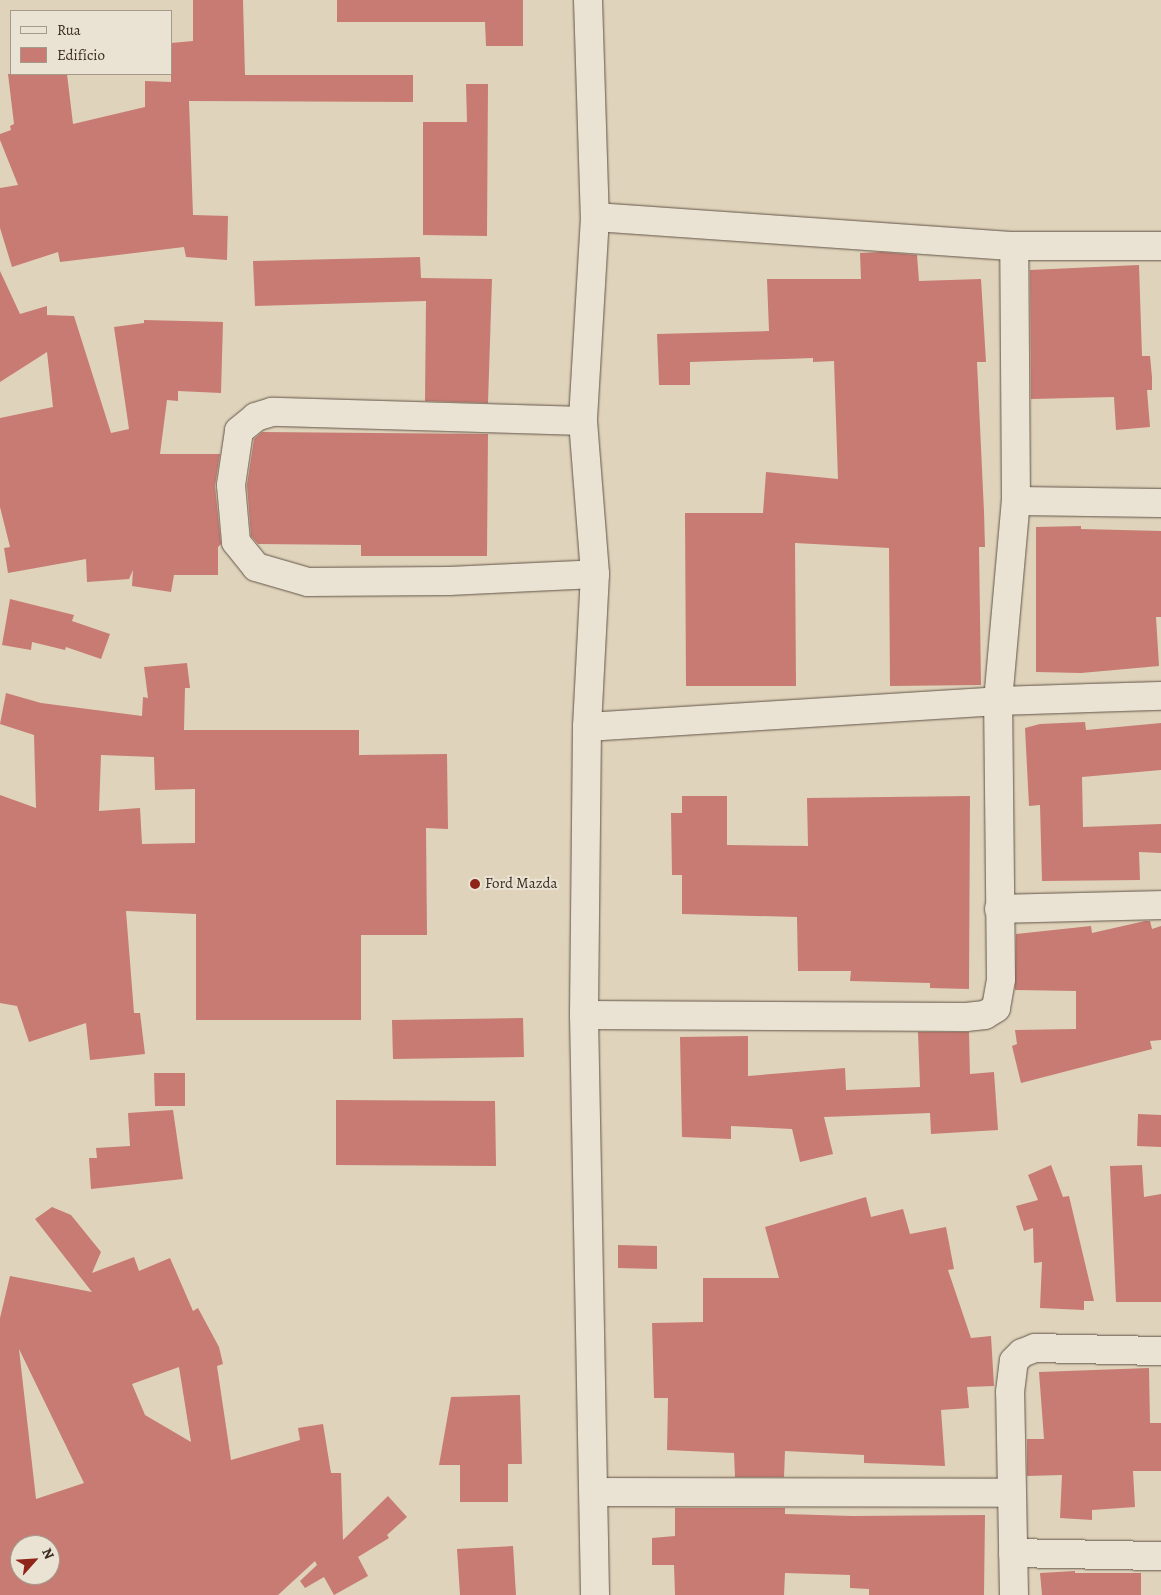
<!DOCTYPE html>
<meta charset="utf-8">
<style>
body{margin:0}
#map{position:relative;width:1161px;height:1595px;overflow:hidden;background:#dfd3bb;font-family:Alegreya,serif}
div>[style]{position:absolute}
.building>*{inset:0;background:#c77b72}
.roads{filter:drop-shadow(0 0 1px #635547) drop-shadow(0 0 1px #635547)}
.minor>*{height:28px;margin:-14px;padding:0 14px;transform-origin:14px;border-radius:14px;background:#eae2d3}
.dots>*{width:14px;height:14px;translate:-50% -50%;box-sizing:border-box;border:2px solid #eae2d3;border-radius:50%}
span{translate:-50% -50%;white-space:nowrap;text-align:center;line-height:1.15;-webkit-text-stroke:4px #eae2d3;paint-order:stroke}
.poi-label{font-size:15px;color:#3a2b20}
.left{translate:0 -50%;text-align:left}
.legend{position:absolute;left:10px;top:10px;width:162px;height:65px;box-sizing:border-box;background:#eae2d3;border:1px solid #a4998b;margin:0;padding:6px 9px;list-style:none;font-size:15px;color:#3a2b20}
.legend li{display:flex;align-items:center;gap:10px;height:25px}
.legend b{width:25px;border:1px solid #a4998b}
.north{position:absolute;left:10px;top:1535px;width:50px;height:50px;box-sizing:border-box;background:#eae2d3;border:1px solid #a4998b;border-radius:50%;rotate:64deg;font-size:14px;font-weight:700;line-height:20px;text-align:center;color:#3a2b20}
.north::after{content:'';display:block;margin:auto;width:18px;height:22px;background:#8f2418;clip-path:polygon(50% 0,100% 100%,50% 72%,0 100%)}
</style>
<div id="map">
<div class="building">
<div style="clip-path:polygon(193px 0,243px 0,245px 75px,413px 75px,413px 102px,189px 101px,193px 215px,228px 216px,227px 260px,186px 257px,184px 247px,60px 262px,58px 252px,12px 267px,0 228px,0 188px,18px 185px,0 140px,0 134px,11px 130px,10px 126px,14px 124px,8px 74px,67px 74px,73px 124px,145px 107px,145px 81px,171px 82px,171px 43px,193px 41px)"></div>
<div style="clip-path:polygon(337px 0,523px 0,523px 46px,486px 46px,485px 22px,337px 22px)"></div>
<div style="clip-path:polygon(466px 84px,488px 84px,487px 236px,423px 235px,423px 122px,467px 122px)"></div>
<div style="clip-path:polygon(881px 252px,917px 255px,919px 281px,981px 279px,986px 362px,977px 362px,984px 512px,985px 547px,979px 547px,981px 685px,890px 686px,889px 548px,795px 543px,796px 686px,686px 686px,685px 513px,763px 513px,766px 472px,838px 479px,834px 361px,813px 362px,813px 358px,690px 362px,690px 385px,659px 385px,657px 334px,769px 331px,767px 279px,861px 279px,860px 253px)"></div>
<div style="clip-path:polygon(420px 257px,421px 278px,492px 279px,488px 403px,425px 401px,426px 301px,255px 306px,253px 261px)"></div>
<div style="clip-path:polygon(1139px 265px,1142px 356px,1150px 356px,1152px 377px,1152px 390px,1147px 390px,1150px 427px,1116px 430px,1114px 397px,1031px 399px,1030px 270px)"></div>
<div style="clip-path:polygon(0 271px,20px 314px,47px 306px,47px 315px,74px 316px,111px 433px,129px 429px,114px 327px,144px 323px,144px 320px,223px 322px,221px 393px,178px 391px,178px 401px,167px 400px,160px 454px,220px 454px,215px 486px,221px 544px,218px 547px,218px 575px,174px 575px,171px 592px,132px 586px,133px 570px,129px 579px,87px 582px,86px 559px,8px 573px,4px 548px,10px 547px,0 507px,0 418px,53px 407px,47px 352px,0 382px)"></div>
<div style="clip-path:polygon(262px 432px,488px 434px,487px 556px,361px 556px,361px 545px,258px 544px,251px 536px,247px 485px,254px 439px)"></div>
<div style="clip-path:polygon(1081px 526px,1081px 529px,1161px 531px,1161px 617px,1156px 617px,1159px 666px,1081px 673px,1036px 672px,1036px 527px)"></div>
<div style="clip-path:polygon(10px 599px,74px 615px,72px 621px,110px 634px,101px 659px,66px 647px,65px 650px,32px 642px,31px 650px,2px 645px)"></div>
<div style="clip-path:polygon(evenodd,187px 663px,190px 688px,185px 688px,184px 730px,359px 730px,359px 755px,447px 754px,448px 829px,426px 828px,427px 935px,361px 935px,361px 1020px,196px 1020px,196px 914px,126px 911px,134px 1013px,140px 1013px,145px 1054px,90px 1060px,86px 1023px,29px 1042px,17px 1006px,0 1003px,0 795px,36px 808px,34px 735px,0 724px,6px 693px,41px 703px,142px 716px,143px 697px,148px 698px,144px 667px,187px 663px,101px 755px,154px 757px,155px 790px,195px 789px,195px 843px,142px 844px,140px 808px,99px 811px,101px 755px)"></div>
<div style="clip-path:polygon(1085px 722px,1086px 730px,1161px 723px,1161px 770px,1082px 777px,1083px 827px,1161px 824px,1161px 853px,1139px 852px,1140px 880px,1042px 881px,1040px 805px,1029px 806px,1025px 728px,1040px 724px)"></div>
<div style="clip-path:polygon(682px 796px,727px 796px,727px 845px,808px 846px,807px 798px,970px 796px,969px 989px,930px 988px,930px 983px,850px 981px,851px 971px,798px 971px,797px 917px,682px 914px,682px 875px,672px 875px,671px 813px,682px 813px)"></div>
<div style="clip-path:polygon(1145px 921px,1150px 921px,1152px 929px,1161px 926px,1161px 1040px,1150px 1041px,1152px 1049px,1021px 1083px,1012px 1046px,1017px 1044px,1015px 1030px,1076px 1029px,1076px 991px,1015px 990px,1016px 934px,1091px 926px,1092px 933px)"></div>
<div style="clip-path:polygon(523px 1018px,524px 1057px,393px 1059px,392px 1020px)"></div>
<div style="clip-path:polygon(918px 1032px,969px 1032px,970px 1074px,994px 1072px,998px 1130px,931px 1134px,930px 1113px,824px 1117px,833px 1154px,800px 1162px,792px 1129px,731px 1126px,731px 1139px,682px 1137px,680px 1037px,748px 1036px,748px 1076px,845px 1068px,846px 1090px,920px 1087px)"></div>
<div style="clip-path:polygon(154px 1073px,185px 1073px,185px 1106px,155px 1106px)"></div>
<div style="clip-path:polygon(336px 1100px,495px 1101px,496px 1166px,336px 1165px)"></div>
<div style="clip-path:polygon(173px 1110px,183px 1179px,91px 1189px,89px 1158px,97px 1158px,96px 1148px,130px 1146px,128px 1113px)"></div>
<div style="clip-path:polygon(1138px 1114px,1161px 1115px,1161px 1147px,1137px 1146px)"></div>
<div style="clip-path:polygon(1051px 1165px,1063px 1197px,1069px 1196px,1094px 1301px,1084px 1301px,1084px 1310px,1040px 1308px,1042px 1262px,1034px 1263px,1033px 1228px,1024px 1231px,1016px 1206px,1038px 1200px,1028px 1175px)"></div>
<div style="clip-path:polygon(1142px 1165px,1144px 1197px,1161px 1194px,1161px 1302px,1116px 1302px,1110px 1166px)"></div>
<div style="clip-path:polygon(866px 1197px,871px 1217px,903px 1209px,910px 1234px,946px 1227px,954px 1269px,948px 1270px,971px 1338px,991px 1336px,994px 1386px,967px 1387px,969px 1408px,941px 1410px,945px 1466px,864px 1463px,864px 1455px,785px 1451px,784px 1477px,735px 1477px,734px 1453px,667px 1450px,668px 1398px,654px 1398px,652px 1323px,703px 1322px,703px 1278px,779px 1278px,765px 1227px)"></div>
<div style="clip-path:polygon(evenodd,52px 1207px,71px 1215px,101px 1252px,92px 1273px,134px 1257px,139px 1271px,170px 1258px,193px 1311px,198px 1308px,219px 1347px,223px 1364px,217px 1366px,231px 1460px,300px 1440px,298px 1428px,323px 1424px,331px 1473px,341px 1473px,343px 1540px,388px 1496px,407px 1517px,387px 1535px,389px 1538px,358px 1557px,368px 1576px,334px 1595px,324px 1577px,305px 1588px,300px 1581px,317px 1565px,315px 1561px,278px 1595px,0 1595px,0 1318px,10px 1276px,92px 1292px,35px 1219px,52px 1207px,19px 1349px,84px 1483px,36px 1499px,19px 1349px,52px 1207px,179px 1367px,191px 1442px,145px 1415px,132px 1384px,179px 1367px,52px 1207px,20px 1545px,50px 1545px,50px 1575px,20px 1575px,20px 1545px)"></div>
<div style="clip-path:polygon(618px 1245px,657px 1246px,657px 1269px,618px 1268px)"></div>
<div style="clip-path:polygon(1149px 1368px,1150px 1423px,1161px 1423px,1161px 1471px,1133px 1471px,1135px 1507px,1092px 1510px,1092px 1520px,1060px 1518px,1062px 1475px,1027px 1476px,1027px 1439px,1044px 1439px,1039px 1372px)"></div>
<div style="clip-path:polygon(520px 1395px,522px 1464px,508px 1464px,508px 1502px,460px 1502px,460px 1465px,439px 1465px,451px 1397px)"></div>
<div style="clip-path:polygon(675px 1508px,785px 1508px,785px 1514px,852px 1516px,985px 1515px,984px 1595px,869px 1595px,869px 1589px,850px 1588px,850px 1575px,785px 1573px,784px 1595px,675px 1595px,674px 1565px,652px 1565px,652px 1538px,675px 1536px)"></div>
<div style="clip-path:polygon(513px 1546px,516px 1595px,460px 1595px,457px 1549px)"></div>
<div style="clip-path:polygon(1075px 1571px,1075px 1573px,1141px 1573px,1141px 1595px,1042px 1595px,1040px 1573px)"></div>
</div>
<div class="roads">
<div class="minor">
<div style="left:588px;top:0;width:217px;rotate:88.2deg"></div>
<div style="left:595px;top:217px;width:204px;rotate:93.4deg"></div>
<div style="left:583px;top:421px;width:153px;rotate:85.5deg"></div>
<div style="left:595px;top:574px;width:153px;rotate:93deg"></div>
<div style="left:587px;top:727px;width:288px;rotate:90.6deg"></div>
<div style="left:584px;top:1015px;width:580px;rotate:88.91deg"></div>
<div style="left:595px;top:217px;width:420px;rotate:4deg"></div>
<div style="left:1014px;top:246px;width:147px"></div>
<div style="left:583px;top:421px;width:311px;rotate:-178.3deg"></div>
<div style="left:272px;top:412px;width:17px;rotate:163deg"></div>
<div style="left:256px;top:417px;width:22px;rotate:141deg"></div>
<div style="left:239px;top:431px;width:55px;rotate:98.4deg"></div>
<div style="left:231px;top:485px;width:57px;rotate:85deg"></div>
<div style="left:236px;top:542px;width:32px;rotate:51deg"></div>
<div style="left:256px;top:567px;width:54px;rotate:16.1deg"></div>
<div style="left:308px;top:582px;width:141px;rotate:-0.4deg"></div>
<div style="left:449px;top:581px;width:146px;rotate:-2.7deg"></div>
<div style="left:1016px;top:501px;width:145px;rotate:0.8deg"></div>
<div style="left:587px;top:727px;width:412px;rotate:-3.6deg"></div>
<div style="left:998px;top:701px;width:163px;rotate:-1.8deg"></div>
<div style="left:999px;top:909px;width:162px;rotate:-1.4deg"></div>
<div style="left:584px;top:1015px;width:382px;rotate:0.3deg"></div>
<div style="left:966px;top:1017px;width:19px;rotate:-6deg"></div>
<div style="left:985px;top:1015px;width:13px;rotate:-32deg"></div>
<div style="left:996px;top:1008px;width:29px;rotate:-80deg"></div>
<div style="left:1001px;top:979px;width:278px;rotate:-90.6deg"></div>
<div style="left:998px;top:701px;width:201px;rotate:-84.9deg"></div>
<div style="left:1016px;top:501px;width:255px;rotate:-90.4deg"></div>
<div style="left:595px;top:1492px;width:417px;rotate:0.1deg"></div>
<div style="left:1013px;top:1553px;width:148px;rotate:1.2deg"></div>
<div style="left:1014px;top:1595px;width:203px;rotate:-91.1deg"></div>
<div style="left:1010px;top:1392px;width:31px;rotate:-83deg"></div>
<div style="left:1014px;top:1361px;width:11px;rotate:-45deg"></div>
<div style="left:1022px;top:1353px;width:14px;rotate:-21deg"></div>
<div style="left:1035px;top:1348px;width:126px;rotate:1.4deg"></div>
</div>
</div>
<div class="dots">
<div style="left:475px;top:884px;background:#8f2418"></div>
</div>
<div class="poi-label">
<span class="left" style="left:485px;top:884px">Ford Mazda</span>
</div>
<ul class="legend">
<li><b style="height:6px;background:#eae2d3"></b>Rua</li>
<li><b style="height:14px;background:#c77b72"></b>Edifício</li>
</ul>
<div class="north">N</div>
</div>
